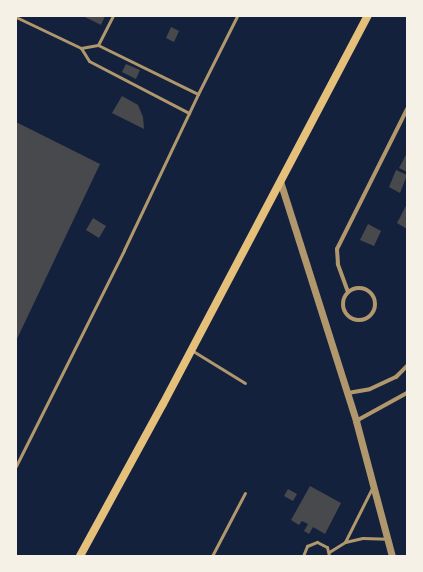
<!DOCTYPE html>
<style>
body{margin:0}
#map{position:relative;width:423px;height:572px;overflow:hidden;background:#14213d;font-family:"DM Sans",sans-serif}
div>[style]{position:absolute}
.building>*{inset:0;background:#48494c}
.service>*{height:3px;margin:-1.5px;padding:0 1.5px;transform-origin:1.5px;border-radius:1.5px;background:#b1986c}
.minor>*{height:4px;margin:-2px;padding:0 2px;transform-origin:2px;border-radius:2px;background:#b1986c}
.minor>.ring{margin:-2px;padding:0;box-sizing:content-box;background:none;border:4px solid #b1986c;border-radius:50%}
.tertiary>*{height:7px;margin:-3.5px;padding:0 3.5px;transform-origin:3.5px;border-radius:3.5px;background:#b1986c}
.secondary>*{height:8px;margin:-4px;padding:0 4px;transform-origin:4px;border-radius:4px;background:#e5c07b}
span{translate:-50% -50%;white-space:nowrap;text-align:center;line-height:1.15;-webkit-text-stroke:3.5px #f6f1e7;paint-order:stroke}
.frame{position:absolute;inset:0;border:17px solid #f6f1e7;pointer-events:none}
</style>
<div id="map">
<div class="building">
<div style="clip-path:polygon(83px 16px,105px 16px,101px 25px)"></div>
<div style="clip-path:polygon(171px 27px,179px 31px,174px 42px,166px 38px)"></div>
<div style="clip-path:polygon(126px 64px,140px 70px,136px 79px,122px 72px)"></div>
<div style="clip-path:polygon(122px 96px,138px 105px,143px 117px,144px 129px,112px 113px)"></div>
<div style="clip-path:polygon(16px 122px,100px 164px,16px 341px)"></div>
<div style="clip-path:polygon(407px 153px,407px 172px,399px 168px)"></div>
<div style="clip-path:polygon(396px 170px,407px 175px,400px 193px,389px 187px)"></div>
<div style="clip-path:polygon(407px 204px,407px 229px,397px 223px)"></div>
<div style="clip-path:polygon(93px 218px,106px 226px,99px 238px,86px 230px)"></div>
<div style="clip-path:polygon(368px 224px,381px 231px,374px 246px,360px 240px)"></div>
<div style="clip-path:polygon(310px 486px,341px 503px,325px 534px,313px 527px,309px 534px,304px 531px,308px 524px,302px 521px,299px 525px,291px 520px)"></div>
<div style="clip-path:polygon(288px 489px,297px 494px,293px 501px,284px 496px)"></div>
</div>
<div class="service">
<div style="left:16px;top:17px;width:72px;rotate:25.5deg"></div>
<div style="left:81px;top:48px;width:15px;rotate:58deg"></div>
<div style="left:89px;top:61px;width:113px;rotate:27.5deg"></div>
<div style="left:98px;top:45px;width:33px;rotate:-63deg"></div>
<div style="left:81px;top:48px;width:17px;rotate:-10deg"></div>
<div style="left:98px;top:45px;width:111px;rotate:26.1deg"></div>
<div style="left:193px;top:351px;width:61px;rotate:31.6deg"></div>
<div style="left:16px;top:466px;width:241px;rotate:-63.4deg"></div>
<div style="left:124px;top:250px;width:173px;rotate:-64.6deg"></div>
<div style="left:198px;top:94px;width:87px;rotate:-63.4deg"></div>
<div style="left:345px;top:542px;width:60px;rotate:-63.4deg"></div>
<div style="left:329px;top:552px;width:19px;rotate:-32deg"></div>
<div style="left:345px;top:542px;width:18px;rotate:-13deg"></div>
<div style="left:363px;top:538px;width:24px;rotate:2deg"></div>
<div style="left:212px;top:556px;width:71px;rotate:-62.4deg"></div>
<div style="left:303px;top:556px;width:11px;rotate:-68deg"></div>
<div style="left:307px;top:546px;width:11px;rotate:-22deg"></div>
<div style="left:317px;top:542px;width:11px;rotate:27deg"></div>
<div style="left:327px;top:547px;width:9px;rotate:77deg"></div>
</div>
<div class="minor">
<div class="ring" style="left:343px;top:288px;width:28px;height:28px"></div>
<div style="left:348px;top:292px;width:30px;rotate:-110deg"></div>
<div style="left:338px;top:264px;width:15px;rotate:-94deg"></div>
<div style="left:337px;top:249px;width:157px;rotate:-63.4deg"></div>
<div style="left:348px;top:393px;width:22px;rotate:-10deg"></div>
<div style="left:370px;top:389px;width:29px;rotate:-25deg"></div>
<div style="left:396px;top:377px;width:16px;rotate:-45deg"></div>
<div style="left:356px;top:421px;width:58px;rotate:-28.8deg"></div>
</div>
<div class="tertiary">
<div style="left:280px;top:181px;width:252px;rotate:72.4deg"></div>
<div style="left:356px;top:421px;width:140px;rotate:75.1deg"></div>
</div>
<div class="secondary">
<div style="left:80px;top:556px;width:173px;rotate:-61.4deg"></div>
<div style="left:163px;top:404px;width:439px;rotate:-62.2deg"></div>
</div>
<div class="frame"></div>
</div>
